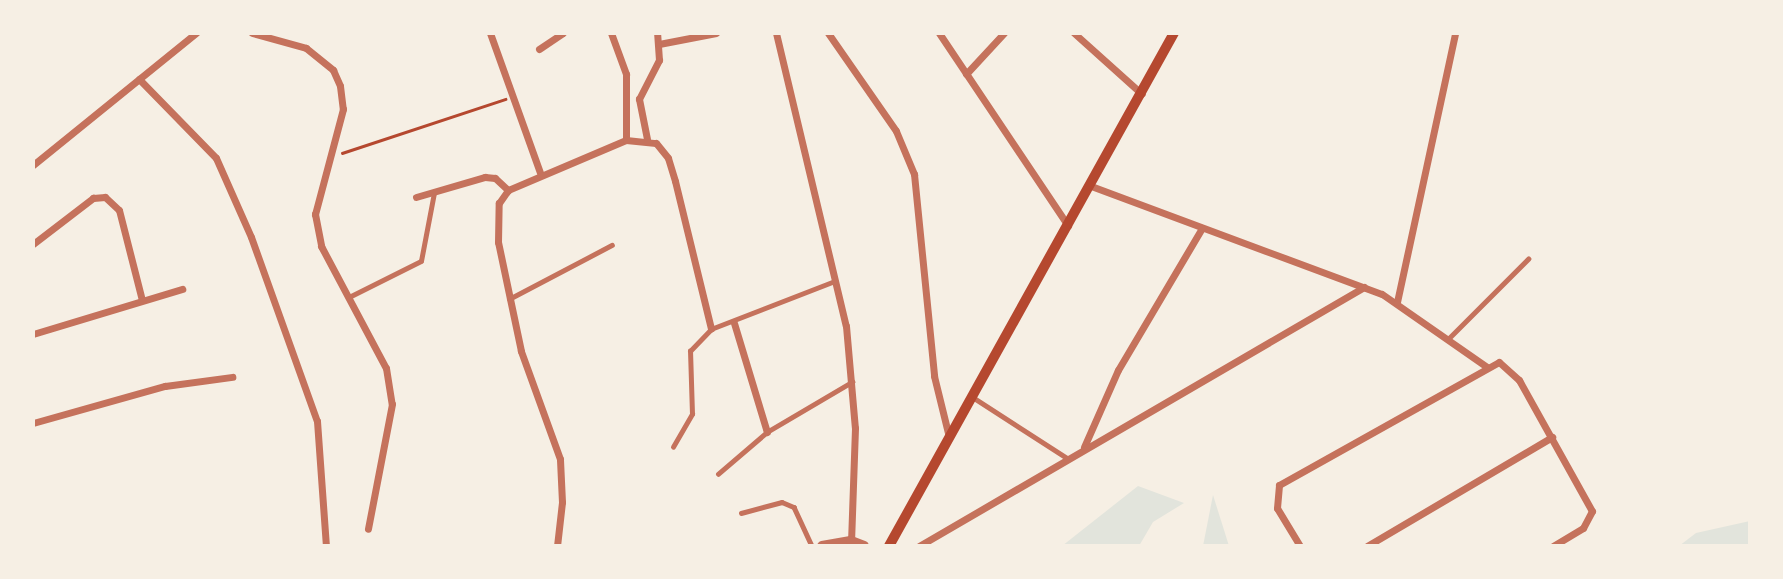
<!DOCTYPE html>
<style>
body{margin:0}
#map{position:relative;width:1783px;height:579px;overflow:hidden;background:#f6efe4;font-family:"IBM Plex Serif",serif}
div>[style]{position:absolute}
.green>*{inset:0;background:#e2e4dc}
.path>*{height:2.5px;margin:-1.25px;padding:0 1.25px;transform-origin:1.25px;border-radius:1.25px;background:#b5482f}
.service>*{height:4.5px;margin:-2.25px;padding:0 2.25px;transform-origin:2.25px;border-radius:2.25px;background:#c5725c}
.minor>*{height:7px;margin:-3.5px;padding:0 3.5px;transform-origin:3.5px;border-radius:3.5px;background:#c5725c}
.tertiary>*{height:10px;margin:-5px;padding:0 5px;transform-origin:5px;border-radius:5px;background:#c5725c}
.secondary>*{height:10px;margin:-5px;padding:0 5px;transform-origin:5px;border-radius:5px;background:#b5482f}
span{translate:-50% -50%;white-space:nowrap;text-align:center;line-height:1.15;-webkit-text-stroke:7px #f6efe4;paint-order:stroke}
.frame{position:absolute;inset:0;border:35px solid #f6efe4;pointer-events:none}
</style>
<div id="map">
<div class="green">
<div style="clip-path:polygon(1138px 486px,1184px 503px,1153px 522px,1139px 546px,1062px 546px)"></div>
<div style="clip-path:polygon(1213px 495px,1229px 546px,1203px 546px)"></div>
<div style="clip-path:polygon(1750px 521px,1750px 546px,1679px 546px,1696px 533px)"></div>
</div>
<div class="path">
<div style="left:342px;top:153px;width:172px;rotate:-18.3deg"></div>
</div>
<div class="service">
<div style="left:349px;top:297px;width:80px;rotate:-26.6deg"></div>
<div style="left:421px;top:261px;width:69px;rotate:-79.2deg"></div>
<div style="left:509px;top:299px;width:116px;rotate:-27.7deg"></div>
<div style="left:1449px;top:338px;width:112px;rotate:-45deg"></div>
<div style="left:974px;top:398px;width:111px;rotate:32.8deg"></div>
<div style="left:673px;top:447px;width:38px;rotate:-60deg"></div>
<div style="left:692px;top:414px;width:63px;rotate:-91.8deg"></div>
<div style="left:690px;top:351px;width:30px;rotate:-46deg"></div>
<div style="left:711px;top:329px;width:133px;rotate:-21.2deg"></div>
<div style="left:718px;top:474px;width:65px;rotate:-40.6deg"></div>
<div style="left:767px;top:432px;width:99px;rotate:-30.5deg"></div>
<div style="left:741px;top:513px;width:42px;rotate:-15deg"></div>
<div style="left:782px;top:502px;width:13px;rotate:23deg"></div>
<div style="left:794px;top:507px;width:43px;rotate:65.2deg"></div>
</div>
<div class="minor">
<div style="left:252px;top:33px;width:56px;rotate:15.5deg"></div>
<div style="left:306px;top:48px;width:35px;rotate:39deg"></div>
<div style="left:333px;top:70px;width:17px;rotate:66deg"></div>
<div style="left:340px;top:86px;width:23px;rotate:83deg"></div>
<div style="left:343px;top:109px;width:109px;rotate:104.9deg"></div>
<div style="left:315px;top:214px;width:33px;rotate:79deg"></div>
<div style="left:321px;top:246px;width:138px;rotate:62deg"></div>
<div style="left:386px;top:368px;width:36px;rotate:81deg"></div>
<div style="left:392px;top:404px;width:127px;rotate:100.9deg"></div>
<div style="left:490px;top:33px;width:149px;rotate:70.3deg"></div>
<div style="left:611px;top:33px;width:44px;rotate:69.9deg"></div>
<div style="left:626px;top:74px;width:66px;rotate:90deg"></div>
<div style="left:776px;top:33px;width:301px;rotate:76.6deg"></div>
<div style="left:846px;top:326px;width:102px;rotate:85deg"></div>
<div style="left:855px;top:428px;width:117px;rotate:92deg"></div>
<div style="left:828px;top:33px;width:119px;rotate:55.2deg"></div>
<div style="left:896px;top:131px;width:47px;rotate:67.3deg"></div>
<div style="left:914px;top:174px;width:203px;rotate:84.3deg"></div>
<div style="left:934px;top:376px;width:63px;rotate:76.2deg"></div>
<div style="left:939px;top:33px;width:232px;rotate:56.2deg"></div>
<div style="left:1074px;top:33px;width:91px;rotate:41.9deg"></div>
<div style="left:659px;top:44px;width:58px;rotate:-10.9deg"></div>
<div style="left:539px;top:49px;width:29px;rotate:-34deg"></div>
<div style="left:966px;top:74px;width:56px;rotate:-47.2deg"></div>
<div style="left:139px;top:79px;width:110px;rotate:45.7deg"></div>
<div style="left:216px;top:158px;width:86px;rotate:66.1deg"></div>
<div style="left:251px;top:237px;width:195px;rotate:70.3deg"></div>
<div style="left:317px;top:421px;width:125px;rotate:85.9deg"></div>
<div style="left:647px;top:139px;width:41px;rotate:-101.3deg"></div>
<div style="left:639px;top:99px;width:44px;rotate:-62.9deg"></div>
<div style="left:659px;top:60px;width:27px;rotate:-94deg"></div>
<div style="left:33px;top:165px;width:210px;rotate:-39deg"></div>
<div style="left:1091px;top:186px;width:310px;rotate:20.4deg"></div>
<div style="left:1382px;top:294px;width:128px;rotate:34.8deg"></div>
<div style="left:416px;top:197px;width:72px;rotate:-16.2deg"></div>
<div style="left:485px;top:177px;width:10px;rotate:6deg"></div>
<div style="left:495px;top:178px;width:18px;rotate:43deg"></div>
<div style="left:33px;top:244px;width:76px;rotate:-37.5deg"></div>
<div style="left:93px;top:198px;width:12px;rotate:-5deg"></div>
<div style="left:105px;top:197px;width:19px;rotate:43deg"></div>
<div style="left:119px;top:210px;width:93px;rotate:75.7deg"></div>
<div style="left:1397px;top:302px;width:275px;rotate:-77.8deg"></div>
<div style="left:734px;top:323px;width:114px;rotate:73.2deg"></div>
<div style="left:33px;top:334px;width:156px;rotate:-16.8deg"></div>
<div style="left:33px;top:423px;width:137px;rotate:-15.7deg"></div>
<div style="left:165px;top:386px;width:68px;rotate:-7.7deg"></div>
<div style="left:1084px;top:447px;width:84px;rotate:-66.2deg"></div>
<div style="left:1118px;top:370px;width:165px;rotate:-59.4deg"></div>
<div style="left:557px;top:546px;width:44px;rotate:-83.5deg"></div>
<div style="left:562px;top:502px;width:43px;rotate:-92.7deg"></div>
<div style="left:560px;top:459px;width:115px;rotate:-109.9deg"></div>
<div style="left:521px;top:351px;width:111px;rotate:-101.9deg"></div>
<div style="left:498px;top:242px;width:39px;rotate:-89deg"></div>
<div style="left:499px;top:203px;width:16px;rotate:-55deg"></div>
<div style="left:508px;top:190px;width:128px;rotate:-23deg"></div>
<div style="left:626px;top:140px;width:30px;rotate:6deg"></div>
<div style="left:656px;top:143px;width:19px;rotate:51deg"></div>
<div style="left:668px;top:158px;width:24px;rotate:73deg"></div>
<div style="left:675px;top:181px;width:152px;rotate:76.3deg"></div>
<div style="left:919px;top:546px;width:515px;rotate:-30.2deg"></div>
<div style="left:1300px;top:546px;width:44px;rotate:-121.2deg"></div>
<div style="left:1277px;top:508px;width:23px;rotate:-85deg"></div>
<div style="left:1279px;top:485px;width:252px;rotate:-29.2deg"></div>
<div style="left:1499px;top:362px;width:27px;rotate:42deg"></div>
<div style="left:1519px;top:380px;width:150px;rotate:60.9deg"></div>
<div style="left:1592px;top:511px;width:19px;rotate:118deg"></div>
<div style="left:1583px;top:528px;width:35px;rotate:149deg"></div>
<div style="left:1367px;top:546px;width:215px;rotate:-30.5deg"></div>
</div>
<div class="tertiary">
<div style="left:822px;top:546px;width:29px;rotate:-10deg"></div>
<div style="left:851px;top:541px;width:14px;rotate:21deg"></div>
</div>
<div class="secondary">
<div style="left:889px;top:546px;width:587px;rotate:-60.95deg"></div>
</div>
<div class="frame"></div>
</div>
